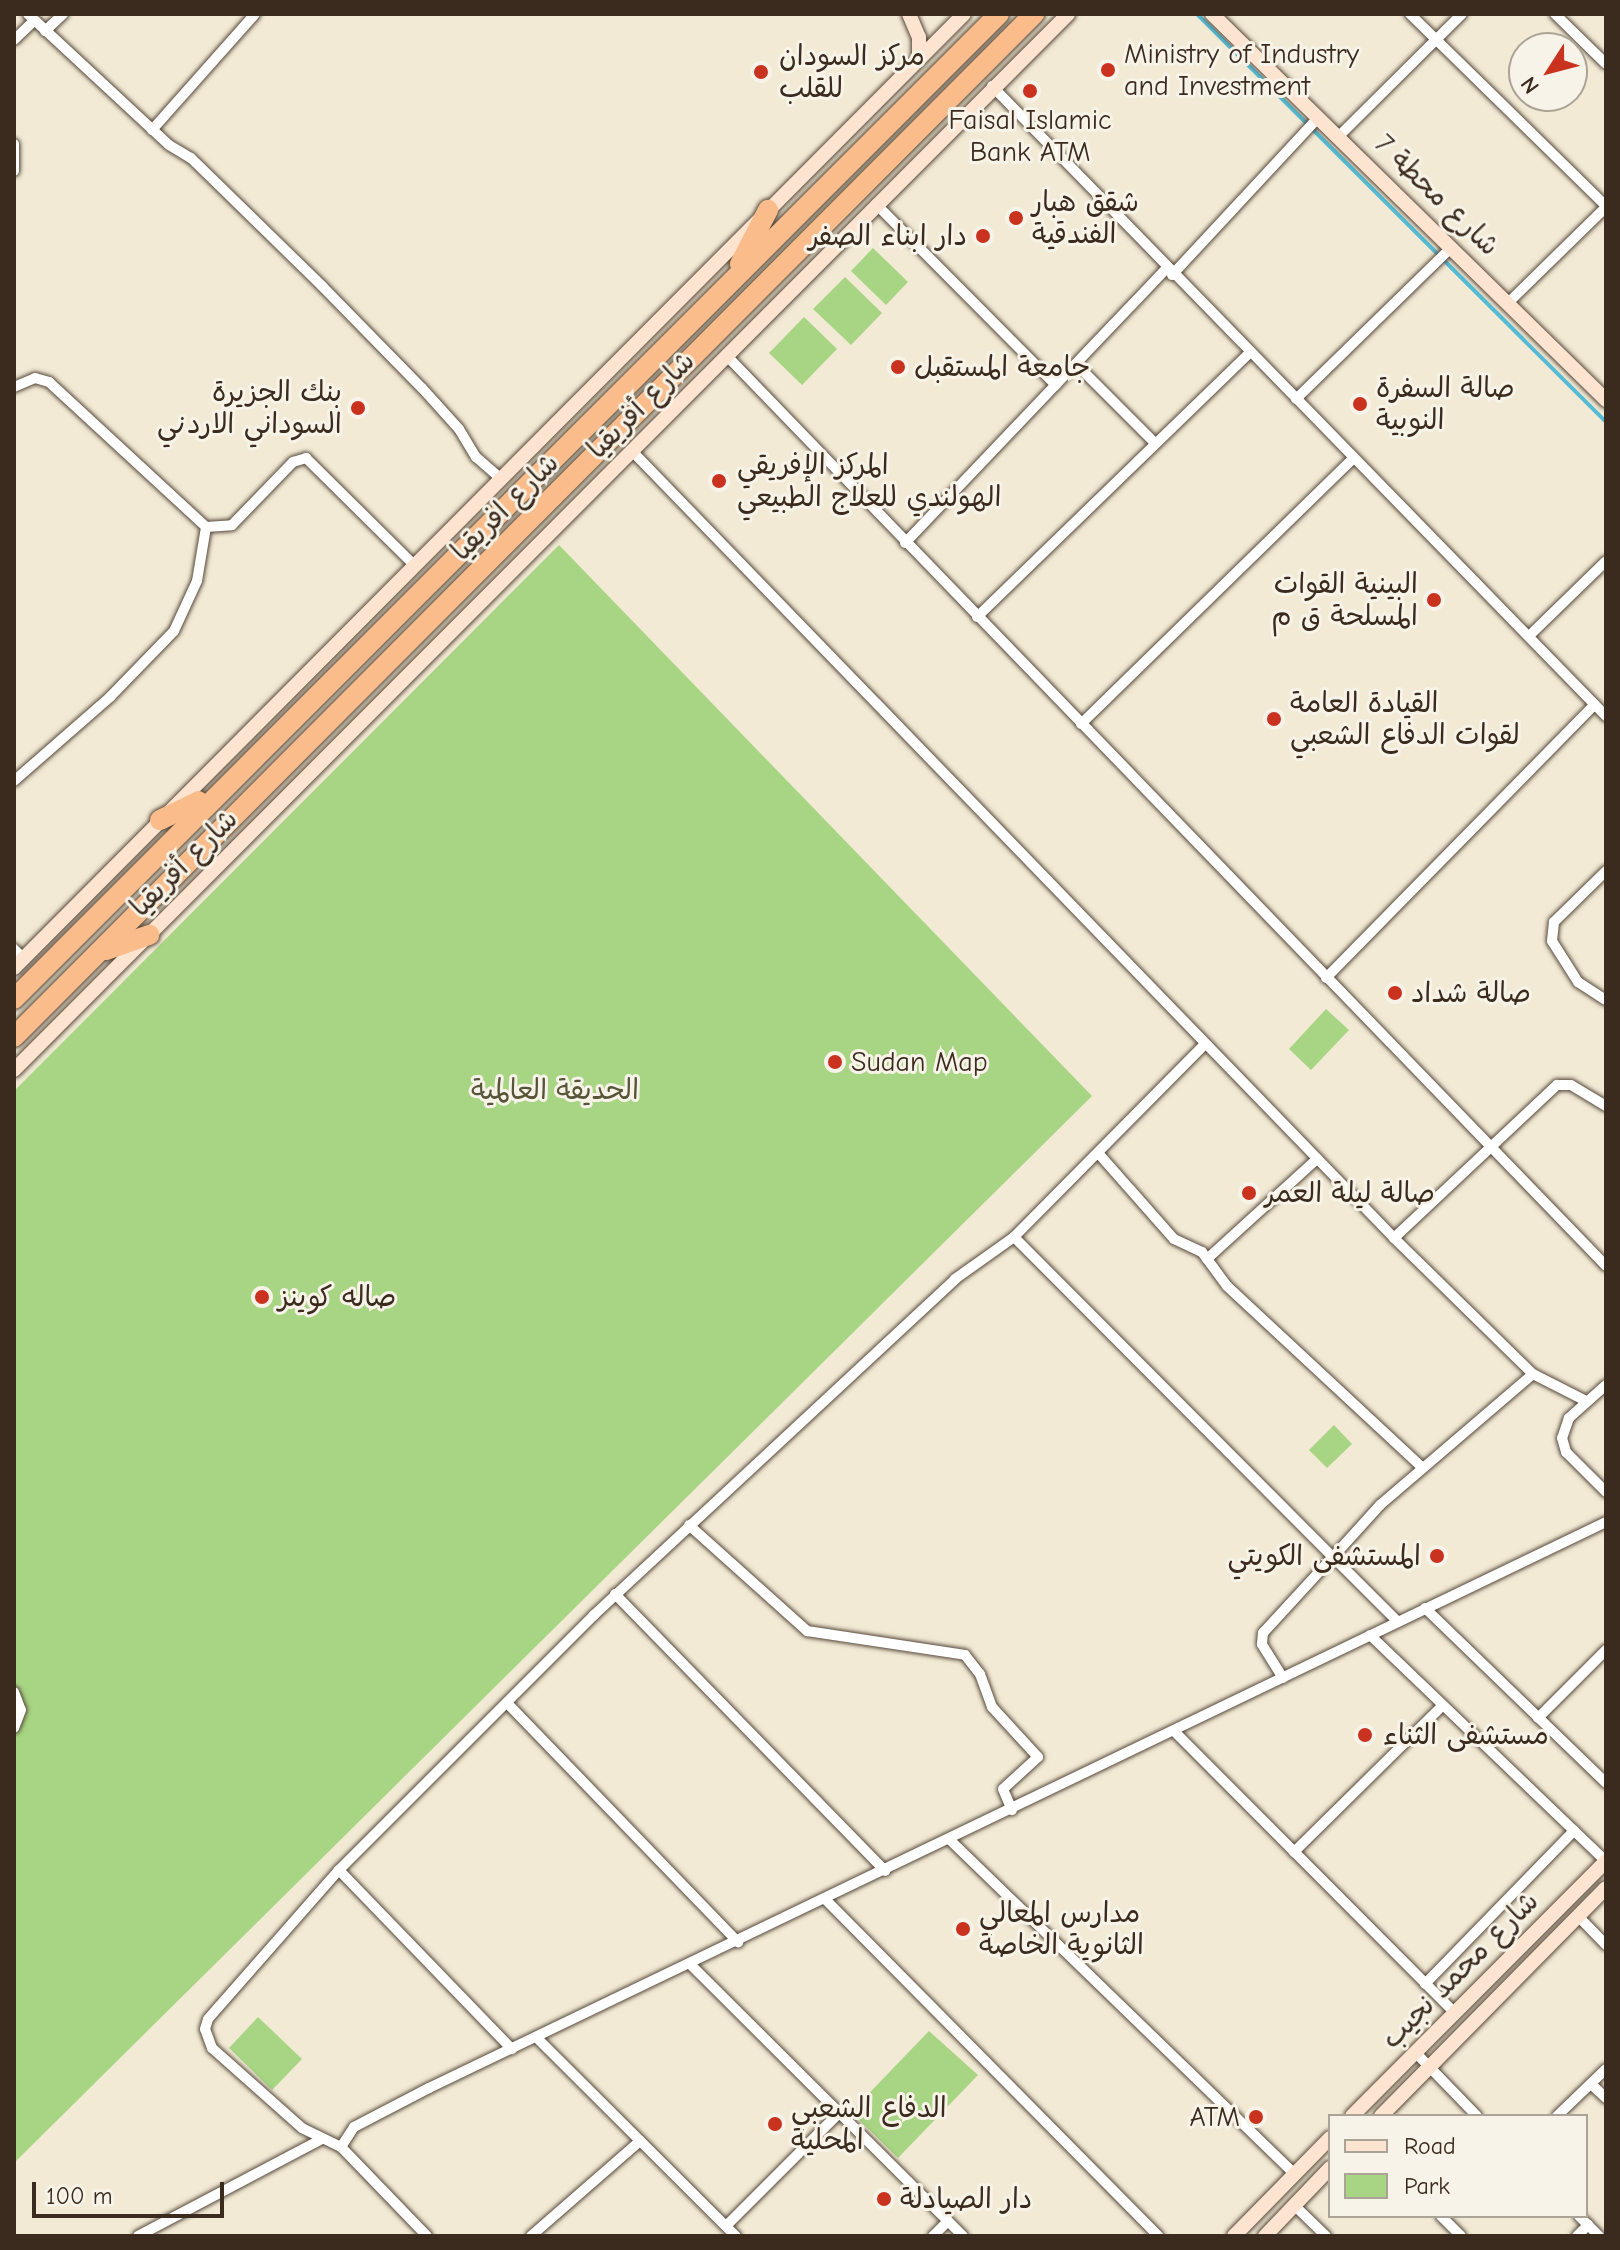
<!DOCTYPE html>
<meta charset="utf-8">
<style>
body{margin:0}
#map{position:relative;width:1620px;height:2250px;overflow:hidden;background:#f2ead5;font-family:"Comic Neue","Playpen Sans Arabic",sans-serif}
div>[style]{position:absolute}
.green>*{inset:0;background:#a7d583}
.stream>*{height:4px;margin:-2px;padding:0 2px;transform-origin:2px;border-radius:2px;background:#56bcd5}
.roads{filter:drop-shadow(0 0 2px #564739) drop-shadow(0 0 2px #564739)}
.street>*{height:10px;margin:-5px;padding:0 5px;transform-origin:5px;border-radius:5px;background:#fff}
.secondary>*{height:14px;margin:-7px;padding:0 7px;transform-origin:7px;border-radius:7px;background:#fde4d0}
.highway>*{height:20px;margin:-10px;padding:0 10px;transform-origin:10px;border-radius:10px;background:#f9bc8a}
.dots>*{width:22px;height:22px;translate:-50% -50%;box-sizing:border-box;border:4px solid #f7f3e8;border-radius:50%}
span{translate:-50% -50%;white-space:nowrap;text-align:center;line-height:1.15;-webkit-text-stroke:6px #f7f3e8;paint-order:stroke}
.poi-label{font-size:28px;color:#3b2a1e}
.left{translate:0 -50%;text-align:left}
.right{translate:-100% -50%;text-align:right}
.street-label{font-size:28px;color:#3b2a1e}
.park-label{font-size:28px;color:#565537}
.frame{position:absolute;inset:0;border:16px solid #3b2a1e;pointer-events:none}
.legend{position:absolute;left:1328px;top:2114px;width:260px;height:104px;box-sizing:border-box;background:#f7f3e8;border:2px solid #aca397;margin:0;padding:10px 14px;list-style:none;font-size:24px;color:#3b2a1e}
.legend li{display:flex;align-items:center;gap:16px;height:40px}
.legend b{width:40px;border:2px solid #aca397}
.north{position:absolute;left:1508px;top:32px;width:80px;height:80px;box-sizing:border-box;background:#f7f3e8;border:2px solid #aca397;border-radius:50%;rotate:234deg;font-size:22px;font-weight:700;line-height:32px;text-align:center;color:#3b2a1e}
.north::after{content:'';display:block;margin:auto;width:28px;height:36px;background:#c8321e;clip-path:polygon(50% 0,100% 100%,50% 72%,0 100%)}
.scale{position:absolute;left:32px;top:2182px;width:192px;height:36px;box-sizing:border-box;border:4px solid #3b2a1e;border-top:0;padding-left:10px;font-size:24px;line-height:28px;white-space:nowrap;color:#3b2a1e;-webkit-text-stroke:6px #f7f3e8;paint-order:stroke}
</style>
<div id="map">
<div class="green">
<div style="clip-path:polygon(873px 248px,908px 282px,886px 305px,851px 271px)"></div>
<div style="clip-path:polygon(845px 277px,882px 313px,851px 345px,813px 309px)"></div>
<div style="clip-path:polygon(804px 317px,837px 349px,802px 385px,769px 353px)"></div>
<div style="clip-path:polygon(559px 545px,1092px 1096px,14px 2163px,14px 1091px)"></div>
<div style="clip-path:polygon(1326px 1009px,1349px 1030px,1311px 1070px,1289px 1049px)"></div>
<div style="clip-path:polygon(1334px 1425px,1352px 1444px,1327px 1468px,1309px 1450px)"></div>
<div style="clip-path:polygon(258px 2017px,302px 2059px,272px 2090px,229px 2048px)"></div>
<div style="clip-path:polygon(929px 2031px,978px 2075px,898px 2158px,851px 2112px)"></div>
</div>
<div class="stream">
<div style="left:1197px;top:14px;width:578px;rotate:44.93deg"></div>
</div>
<div class="roads">
<div class="street">
<div style="left:28px;top:14px;width:192px;rotate:42.9deg"></div>
<div style="left:169px;top:145px;width:26px;rotate:31deg"></div>
<div style="left:191px;top:158px;width:183px;rotate:44.3deg"></div>
<div style="left:322px;top:286px;width:143px;rotate:45.6deg"></div>
<div style="left:422px;top:388px;width:55px;rotate:47.9deg"></div>
<div style="left:459px;top:429px;width:33px;rotate:59deg"></div>
<div style="left:476px;top:457px;width:30px;rotate:41deg"></div>
<div style="left:1410px;top:14px;width:274px;rotate:44.4deg"></div>
<div style="left:1555px;top:14px;width:71px;rotate:44.4deg"></div>
<div style="left:45px;top:31px;width:25px;rotate:-43deg"></div>
<div style="left:14px;top:40px;width:28px;rotate:-44deg"></div>
<div style="left:992px;top:86px;width:880px;rotate:45.74deg"></div>
<div style="left:152px;top:130px;width:155px;rotate:-48.4deg"></div>
<div style="left:1339px;top:136px;width:173px;rotate:-44.8deg"></div>
<div style="left:14px;top:144px;width:27px;rotate:90deg"></div>
<div style="left:876px;top:204px;width:255px;rotate:45.2deg"></div>
<div style="left:1172px;top:275px;width:216px;rotate:-47.1deg"></div>
<div style="left:1509px;top:302px;width:136px;rotate:-44.4deg"></div>
<div style="left:727px;top:356px;width:1265px;rotate:45.99deg"></div>
<div style="left:1076px;top:364px;width:112px;rotate:45deg"></div>
<div style="left:14px;top:387px;width:23px;rotate:-23deg"></div>
<div style="left:35px;top:378px;width:15px;rotate:16deg"></div>
<div style="left:49px;top:382px;width:214px;rotate:42.7deg"></div>
<div style="left:206px;top:527px;width:26px;rotate:-4deg"></div>
<div style="left:232px;top:525px;width:88px;rotate:-45.9deg"></div>
<div style="left:293px;top:462px;width:14px;rotate:-17deg"></div>
<div style="left:306px;top:458px;width:151px;rotate:44.7deg"></div>
<div style="left:1296px;top:399px;width:218px;rotate:-44.3deg"></div>
<div style="left:632px;top:451px;width:1095px;rotate:45.92deg"></div>
<div style="left:1394px;top:1238px;width:194px;rotate:44.4deg"></div>
<div style="left:1533px;top:1374px;width:59px;rotate:27deg"></div>
<div style="left:905px;top:543px;width:378px;rotate:-46.4deg"></div>
<div style="left:977px;top:617px;width:379px;rotate:-44.1deg"></div>
<div style="left:1529px;top:636px;width:107px;rotate:-44.2deg"></div>
<div style="left:1081px;top:724px;width:380px;rotate:-44.3deg"></div>
<div style="left:14px;top:781px;width:128px;rotate:-41.2deg"></div>
<div style="left:110px;top:697px;width:92px;rotate:-45.9deg"></div>
<div style="left:174px;top:631px;width:55px;rotate:-65.3deg"></div>
<div style="left:197px;top:581px;width:55px;rotate:-80.5deg"></div>
<div style="left:1606px;top:871px;width:73px;rotate:135.6deg"></div>
<div style="left:1554px;top:922px;width:19px;rotate:96deg"></div>
<div style="left:1552px;top:941px;width:49px;rotate:57.6deg"></div>
<div style="left:1578px;top:982px;width:33px;rotate:33deg"></div>
<div style="left:14px;top:949px;width:13px;rotate:45deg"></div>
<div style="left:1326px;top:978px;width:383px;rotate:-45.5deg"></div>
<div style="left:1099px;top:1154px;width:113px;rotate:48.6deg"></div>
<div style="left:1174px;top:1239px;width:31px;rotate:25deg"></div>
<div style="left:1202px;top:1252px;width:42px;rotate:53.7deg"></div>
<div style="left:1227px;top:1286px;width:266px;rotate:42.9deg"></div>
<div style="left:1014px;top:1237px;width:452px;rotate:45.1deg"></div>
<div style="left:1333px;top:1557px;width:70px;rotate:-47.9deg"></div>
<div style="left:1380px;top:1505px;width:201px;rotate:-40.6deg"></div>
<div style="left:1394px;top:1238px;width:224px;rotate:-43.2deg"></div>
<div style="left:1557px;top:1085px;width:14px"></div>
<div style="left:1571px;top:1085px;width:41px;rotate:31deg"></div>
<div style="left:1207px;top:1259px;width:149px;rotate:-42.3deg"></div>
<div style="left:1606px;top:1385px;width:50px;rotate:138.3deg"></div>
<div style="left:1569px;top:1418px;width:21px;rotate:109deg"></div>
<div style="left:1562px;top:1438px;width:15px;rotate:74deg"></div>
<div style="left:1566px;top:1452px;width:57px;rotate:45deg"></div>
<div style="left:689px;top:1525px;width:159px;rotate:41.9deg"></div>
<div style="left:807px;top:1631px;width:160px;rotate:8.6deg"></div>
<div style="left:965px;top:1655px;width:24px;rotate:52deg"></div>
<div style="left:980px;top:1674px;width:35px;rotate:70deg"></div>
<div style="left:992px;top:1707px;width:68px;rotate:47.4deg"></div>
<div style="left:1038px;top:1757px;width:47px;rotate:137.6deg"></div>
<div style="left:1003px;top:1789px;width:23px;rotate:67deg"></div>
<div style="left:615px;top:1594px;width:387px;rotate:45.7deg"></div>
<div style="left:1425px;top:1608px;width:252px;rotate:44deg"></div>
<div style="left:1370px;top:1635px;width:327px;rotate:43.8deg"></div>
<div style="left:1283px;top:1678px;width:40px;rotate:-122deg"></div>
<div style="left:1262px;top:1644px;width:11px;rotate:-85deg"></div>
<div style="left:1263px;top:1633px;width:103px;rotate:-47.4deg"></div>
<div style="left:1333px;top:1557px;width:92px;rotate:45deg"></div>
<div style="left:14px;top:1692px;width:19px;rotate:69deg"></div>
<div style="left:21px;top:1710px;width:19px;rotate:111deg"></div>
<div style="left:509px;top:1705px;width:330px;rotate:46deg"></div>
<div style="left:1538px;top:1718px;width:96px;rotate:-45deg"></div>
<div style="left:1174px;top:1731px;width:398px;rotate:45.1deg"></div>
<div style="left:950px;top:1840px;width:480px;rotate:44.1deg"></div>
<div style="left:1294px;top:1852px;width:209px;rotate:-44.6deg"></div>
<div style="left:339px;top:1870px;width:249px;rotate:46deg"></div>
<div style="left:826px;top:1900px;width:473px;rotate:45.3deg"></div>
<div style="left:1578px;top:1916px;width:40px;rotate:46deg"></div>
<div style="left:691px;top:1965px;width:384px;rotate:44.9deg"></div>
<div style="left:1425px;top:1984px;width:214px;rotate:-45.8deg"></div>
<div style="left:537px;top:2038px;width:281px;rotate:44.9deg"></div>
<div style="left:1415px;top:2052px;width:89px;rotate:45.9deg"></div>
<div style="left:1591px;top:2084px;width:21px;rotate:43deg"></div>
<div style="left:1557px;top:2116px;width:68px;rotate:-43.8deg"></div>
<div style="left:341px;top:2147px;width:24px;rotate:-57deg"></div>
<div style="left:354px;top:2127px;width:85px;rotate:-27.5deg"></div>
<div style="left:429px;top:2088px;width:1306px;rotate:-25.68deg"></div>
<div style="left:1294px;top:2205px;width:45px;rotate:44.1deg"></div>
<div style="left:1441px;top:2216px;width:28px;rotate:45deg"></div>
<div style="left:1579px;top:2216px;width:28px;rotate:45deg"></div>
<div style="left:726px;top:2226px;width:160px;rotate:-45deg"></div>
<div style="left:138px;top:2236px;width:206px;rotate:-27.8deg"></div>
<div style="left:427px;top:2236px;width:124px;rotate:-134deg"></div>
<div style="left:341px;top:2147px;width:43px;rotate:-154deg"></div>
<div style="left:302px;top:2128px;width:120px;rotate:-138.4deg"></div>
<div style="left:212px;top:2048px;width:20px;rotate:-110deg"></div>
<div style="left:205px;top:2029px;width:10px;rotate:-73deg"></div>
<div style="left:208px;top:2019px;width:198px;rotate:-48.7deg"></div>
<div style="left:339px;top:1870px;width:361px;rotate:-45deg"></div>
<div style="left:594px;top:1615px;width:493px;rotate:-42.9deg"></div>
<div style="left:955px;top:1279px;width:72px;rotate:-35.4deg"></div>
<div style="left:1014px;top:1237px;width:272px;rotate:-45.3deg"></div>
<div style="left:531px;top:2236px;width:145px;rotate:-41.1deg"></div>
<div style="left:933px;top:2236px;width:21px;rotate:-45deg"></div>
<div style="left:1577px;top:2236px;width:16px;rotate:-45deg"></div>
</div>
<div class="secondary">
<div style="left:909px;top:14px;width:25px;rotate:67deg"></div>
<div style="left:919px;top:37px;width:20px;rotate:90deg"></div>
<div style="left:1212px;top:14px;width:552px;rotate:44.41deg"></div>
<div style="left:14px;top:968px;width:1346px;rotate:-45.12deg"></div>
<div style="left:14px;top:1070px;width:1492px;rotate:-45.05deg"></div>
<div style="left:1352px;top:2116px;width:360px;rotate:-45.1deg"></div>
<div style="left:1381px;top:2116px;width:320px;rotate:-45.4deg"></div>
<div style="left:1234px;top:2236px;width:137px;rotate:-45.6deg"></div>
<div style="left:1265px;top:2236px;width:94px;rotate:-46.3deg"></div>
</div>
<div class="highway">
<div style="left:740px;top:264px;width:61px;rotate:-62.6deg"></div>
<div style="left:160px;top:820px;width:43px;rotate:-26deg"></div>
<div style="left:106px;top:950px;width:46px;rotate:-19.2deg"></div>
<div style="left:14px;top:999px;width:1393px;rotate:-45deg"></div>
<div style="left:14px;top:1037px;width:1445px;rotate:-45.08deg"></div>
</div>
</div>
<div class="dots">
<div style="left:1108px;top:70px;background:#c8321e"></div>
<div style="left:761px;top:72px;background:#c8321e"></div>
<div style="left:1030px;top:91px;background:#c8321e"></div>
<div style="left:1016px;top:218px;background:#c8321e"></div>
<div style="left:983px;top:236px;background:#c8321e"></div>
<div style="left:898px;top:367px;background:#c8321e"></div>
<div style="left:1360px;top:404px;background:#c8321e"></div>
<div style="left:358px;top:408px;background:#c8321e"></div>
<div style="left:719px;top:481px;background:#c8321e"></div>
<div style="left:1434px;top:600px;background:#c8321e"></div>
<div style="left:1274px;top:719px;background:#c8321e"></div>
<div style="left:1395px;top:993px;background:#c8321e"></div>
<div style="left:835px;top:1062px;background:#c8321e"></div>
<div style="left:1249px;top:1193px;background:#c8321e"></div>
<div style="left:262px;top:1297px;background:#c8321e"></div>
<div style="left:1437px;top:1556px;background:#c8321e"></div>
<div style="left:1365px;top:1735px;background:#c8321e"></div>
<div style="left:963px;top:1929px;background:#c8321e"></div>
<div style="left:1256px;top:2117px;background:#c8321e"></div>
<div style="left:775px;top:2124px;background:#c8321e"></div>
<div style="left:884px;top:2199px;background:#c8321e"></div>
</div>
<div class="poi-label">
<span class="left" style="left:1124px;top:70px">Ministry of Industry<br>and Investment</span>
<span class="left" style="left:779px;top:72px">مركز السودان<br>للقلب</span>
<span style="left:1030px;top:136px">Faisal Islamic<br>Bank ATM</span>
<span class="left" style="left:1032px;top:218px">شقق هبار<br>الفندقية</span>
<span class="right" style="left:967px;top:236px">دار ابناء الصفر</span>
<span class="left" style="left:914px;top:367px">جامعة المستقبل</span>
<span class="left" style="left:1376px;top:404px">صالة السفرة<br>النوبية</span>
<span class="right" style="left:342px;top:408px">بنك الجزيرة<br>السوداني الاردني</span>
<span class="left" style="left:737px;top:481px">المركز الإفريقي<br>الهولندي للعلاج الطبيعي</span>
<span class="right" style="left:1418px;top:600px">البينية القوات<br>المسلحة ق م</span>
<span class="left" style="left:1290px;top:719px">القيادة العامة<br>لقوات الدفاع الشعبي</span>
<span class="left" style="left:1411px;top:993px">صالة شداد</span>
<span class="left" style="left:851px;top:1062px">Sudan Map</span>
<span class="left" style="left:1265px;top:1193px">صالة ليلة العمر</span>
<span class="left" style="left:278px;top:1297px">صاله كوينز</span>
<span class="right" style="left:1421px;top:1556px">المستشفى الكويتي</span>
<span class="left" style="left:1383px;top:1735px">مستشفى الثناء</span>
<span class="left" style="left:979px;top:1929px">مدارس المعالي<br>الثانوية الخاصة</span>
<span class="left" style="left:791px;top:2124px">الدفاع الشعبي<br>المحلية</span>
<span class="right" style="left:1240px;top:2117px">ATM</span>
<span class="left" style="left:900px;top:2199px">دار الصيادلة</span>
</div>
<div class="street-label">
<span style="left:1437px;top:195px;rotate:44deg">شارع محطة 7</span>
<span style="left:641px;top:405px;rotate:-45deg">شارع أفريقيا</span>
<span style="left:505px;top:507px;rotate:-45deg">شارع افريقيا</span>
<span style="left:184px;top:863px;rotate:-45deg">شارع أفريقيا</span>
<span style="left:1460px;top:1970px;rotate:-45deg">شارع محمد نجيب</span>
</div>
<div class="park-label">
<span style="left:555px;top:1090px">الحديقة العالمية</span>
</div>
<div class="frame"></div>
<ul class="legend">
<li><b style="height:10px;background:#fde4d0"></b>Road</li>
<li><b style="height:22px;background:#a7d583"></b>Park</li>
</ul>
<div class="north">N</div>
<div class="scale">100 m</div>
</div>
